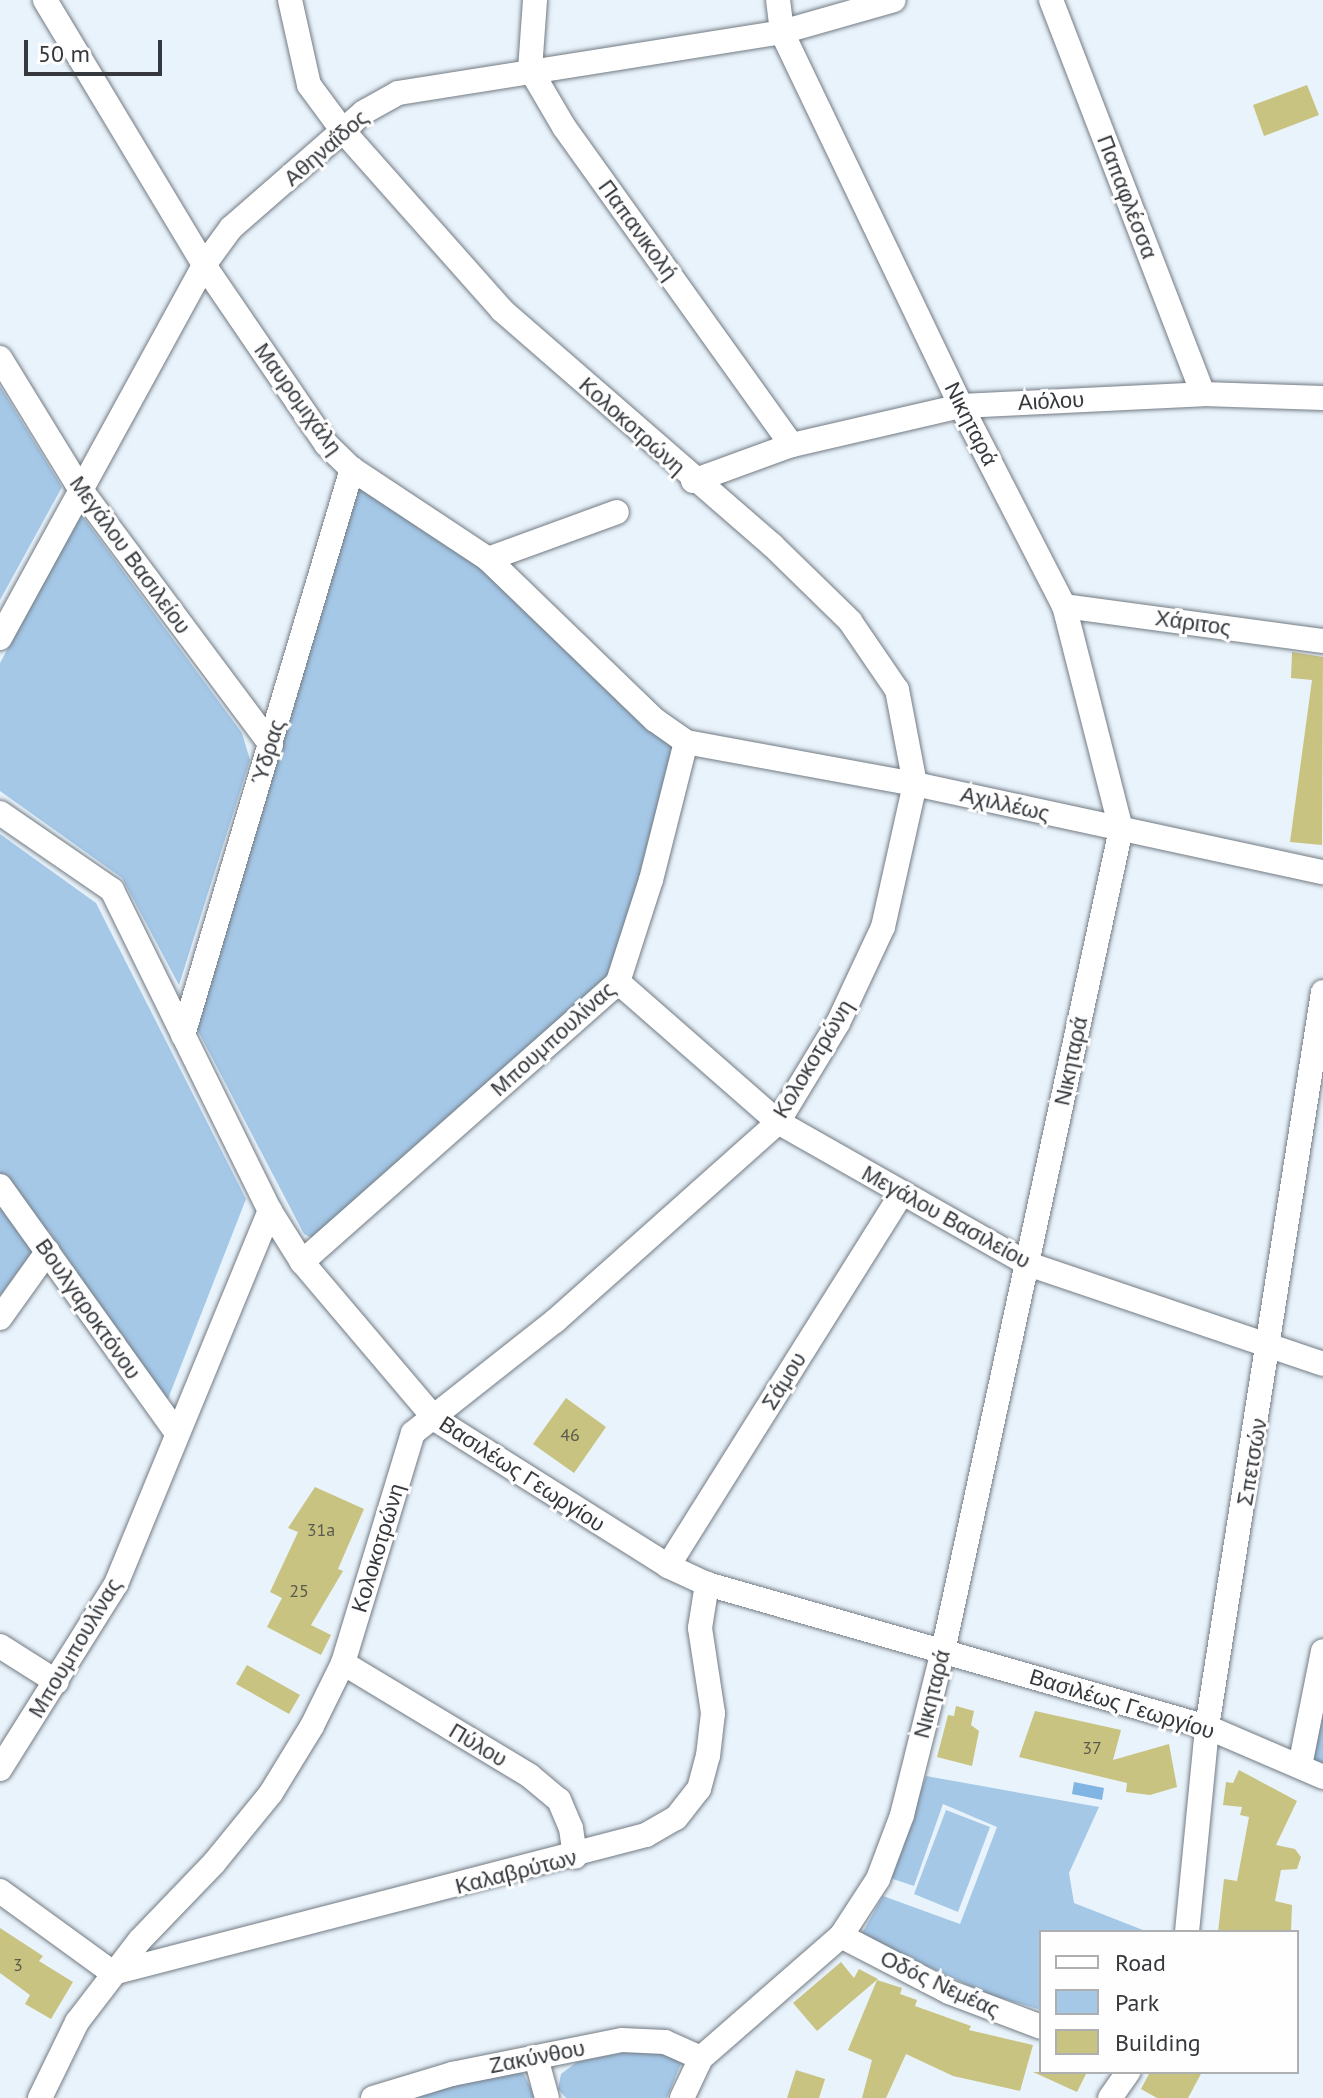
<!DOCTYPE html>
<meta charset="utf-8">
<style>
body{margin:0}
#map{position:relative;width:1323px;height:2098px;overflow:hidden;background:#e9f3fb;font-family:"PT Sans",sans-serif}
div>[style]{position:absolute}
.green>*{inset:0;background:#a5c8e7}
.water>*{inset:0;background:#80b4e2}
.building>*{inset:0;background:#c9c381}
.roads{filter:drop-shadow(0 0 2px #737b83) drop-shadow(0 0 2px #737b83)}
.minor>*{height:24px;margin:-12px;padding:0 12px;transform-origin:12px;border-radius:12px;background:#fff}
span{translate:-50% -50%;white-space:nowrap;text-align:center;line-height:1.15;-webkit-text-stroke:6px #fefefe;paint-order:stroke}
.number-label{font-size:18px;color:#5a5b4d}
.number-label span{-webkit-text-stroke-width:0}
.street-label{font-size:22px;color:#35383c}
.legend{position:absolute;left:1039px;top:1930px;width:260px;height:144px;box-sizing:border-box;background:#fefefe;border:2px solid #aeafb0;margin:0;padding:10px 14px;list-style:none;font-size:24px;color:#35383c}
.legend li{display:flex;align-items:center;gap:16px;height:40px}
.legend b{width:40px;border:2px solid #aeafb0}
.scale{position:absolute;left:24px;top:40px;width:138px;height:36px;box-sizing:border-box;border:4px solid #35383c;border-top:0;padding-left:10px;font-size:24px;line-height:28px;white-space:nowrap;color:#35383c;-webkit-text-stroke:6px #fefefe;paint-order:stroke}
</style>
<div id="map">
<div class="green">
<div style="clip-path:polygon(0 386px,62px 487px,0 600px)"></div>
<div style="clip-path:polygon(360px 484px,483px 563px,673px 747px,673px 775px,612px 976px,314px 1239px,304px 1234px,195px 1025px)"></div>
<div style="clip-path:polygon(81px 514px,242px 733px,250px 760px,179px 985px,122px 878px,0 791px,0 663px)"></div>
<div style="clip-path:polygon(0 834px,96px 903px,246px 1199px,166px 1404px,48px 1230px,0 1296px)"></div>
<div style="clip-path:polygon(1323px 1704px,1323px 1765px,1312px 1759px)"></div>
<div style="clip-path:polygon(926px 1776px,1099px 1807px,1069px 1873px,1074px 1903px,1148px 1932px,1041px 1932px,1041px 2010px,987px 1994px,861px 1935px,883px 1896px,960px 1924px,997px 1827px,943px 1804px,914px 1886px,890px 1878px)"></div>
<div style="clip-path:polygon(946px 1810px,990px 1827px,958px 1912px,914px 1894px)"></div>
<div style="clip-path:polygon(625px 2052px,663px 2053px,682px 2061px,667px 2098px,566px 2098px,558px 2089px,561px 2074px,577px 2062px)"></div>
<div style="clip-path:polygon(512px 2069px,523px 2073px,536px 2098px,406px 2098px)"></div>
</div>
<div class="water">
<div style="clip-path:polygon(1074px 1782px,1104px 1788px,1102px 1800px,1072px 1794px)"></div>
</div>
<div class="building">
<div style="clip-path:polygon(1307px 85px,1319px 115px,1264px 136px,1253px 105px)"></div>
<div style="clip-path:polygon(1292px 652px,1323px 657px,1322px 845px,1290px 842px,1312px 680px,1291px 678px)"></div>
<div style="clip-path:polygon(566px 1398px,606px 1427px,574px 1473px,533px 1444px)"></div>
<div style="clip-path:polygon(315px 1487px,364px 1509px,338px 1569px,343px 1571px,311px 1625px,331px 1635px,321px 1655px,267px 1627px,282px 1598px,270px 1592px,298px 1532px,288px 1528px)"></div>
<div style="clip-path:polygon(247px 1665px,300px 1695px,289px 1714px,236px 1684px)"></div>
<div style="clip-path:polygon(956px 1706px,974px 1711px,971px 1725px,979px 1731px,972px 1766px,937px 1757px,948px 1715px,954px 1716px)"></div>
<div style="clip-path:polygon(1035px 1711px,1121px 1730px,1113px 1760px,1169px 1744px,1177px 1787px,1150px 1795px,1126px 1792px,1127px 1783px,1019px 1757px)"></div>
<div style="clip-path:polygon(1239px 1770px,1297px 1801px,1276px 1845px,1295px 1849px,1301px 1857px,1297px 1869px,1281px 1870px,1275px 1901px,1292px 1905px,1291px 1932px,1218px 1932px,1224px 1879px,1237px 1881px,1249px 1817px,1240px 1815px,1242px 1807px,1223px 1805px,1226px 1782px,1233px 1783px)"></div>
<div style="clip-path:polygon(0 1928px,43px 1956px,39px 1961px,73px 1982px,51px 2019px,25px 2004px,30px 1995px,0 1973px)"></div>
<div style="clip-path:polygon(841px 1962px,854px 1978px,859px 1969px,878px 1979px,817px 2031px,793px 2003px)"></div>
<div style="clip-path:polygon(877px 1980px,902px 1988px,900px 1994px,917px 2000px,915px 2006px,971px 2026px,969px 2030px,1033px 2045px,1020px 2091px,953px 2076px,906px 2054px,886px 2098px,862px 2098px,872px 2060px,848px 2050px)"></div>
<div style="clip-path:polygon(796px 2070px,825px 2079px,819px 2098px,787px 2098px)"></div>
<div style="clip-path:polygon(1033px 2072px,1087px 2072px,1077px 2092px)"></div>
<div style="clip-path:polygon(1150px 2072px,1202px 2072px,1188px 2098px,1157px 2098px,1141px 2089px)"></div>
</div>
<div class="roads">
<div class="minor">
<div style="left:45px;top:0;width:309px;rotate:59deg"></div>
<div style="left:204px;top:265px;width:217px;rotate:55.7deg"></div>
<div style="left:326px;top:444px;width:36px;rotate:44deg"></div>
<div style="left:352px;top:469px;width:163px;rotate:33.5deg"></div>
<div style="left:488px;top:559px;width:232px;rotate:44deg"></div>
<div style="left:655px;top:720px;width:38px;rotate:35deg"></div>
<div style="left:686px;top:742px;width:233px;rotate:10.4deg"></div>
<div style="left:915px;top:784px;width:417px;rotate:12.2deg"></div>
<div style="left:535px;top:0;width:69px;rotate:94.1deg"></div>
<div style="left:530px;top:69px;width:67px;rotate:59.6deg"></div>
<div style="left:564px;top:127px;width:391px;rotate:54.4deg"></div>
<div style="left:1051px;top:0;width:422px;rotate:68.9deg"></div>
<div style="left:0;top:358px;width:155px;rotate:58.5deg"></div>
<div style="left:81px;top:490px;width:318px;rotate:53.3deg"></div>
<div style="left:693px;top:481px;width:105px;rotate:-20deg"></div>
<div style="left:792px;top:445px;width:173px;rotate:-13deg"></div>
<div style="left:961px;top:406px;width:242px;rotate:-2.8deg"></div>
<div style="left:1203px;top:394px;width:120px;rotate:1.9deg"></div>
<div style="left:488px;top:559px;width:137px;rotate:-20deg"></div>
<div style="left:1064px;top:606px;width:261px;rotate:7.7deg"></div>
<div style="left:0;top:638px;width:425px;rotate:-61.3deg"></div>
<div style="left:204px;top:265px;width:46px;rotate:-53.9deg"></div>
<div style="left:231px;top:228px;width:176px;rotate:-41.1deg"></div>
<div style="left:364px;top:112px;width:39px;rotate:-29deg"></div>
<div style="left:398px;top:93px;width:389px;rotate:-9deg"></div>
<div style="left:782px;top:32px;width:116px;rotate:-15.9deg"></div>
<div style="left:0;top:813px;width:136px;rotate:34.5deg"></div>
<div style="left:112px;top:890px;width:358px;rotate:63.8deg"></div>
<div style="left:270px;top:1211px;width:60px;rotate:57.9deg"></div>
<div style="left:302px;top:1262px;width:206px;rotate:49.7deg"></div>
<div style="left:435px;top:1419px;width:275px;rotate:32.2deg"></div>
<div style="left:668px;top:1566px;width:43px;rotate:24.8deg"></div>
<div style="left:707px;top:1584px;width:520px;rotate:15.96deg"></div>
<div style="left:1207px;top:1727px;width:126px;rotate:23.3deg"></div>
<div style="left:618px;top:982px;width:213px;rotate:41.2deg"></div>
<div style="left:778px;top:1122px;width:288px;rotate:29.6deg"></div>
<div style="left:1028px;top:1264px;width:311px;rotate:18.7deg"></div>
<div style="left:183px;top:1035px;width:591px;rotate:-73.38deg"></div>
<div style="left:0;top:1186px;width:302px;rotate:54.4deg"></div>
<div style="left:302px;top:1262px;width:422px;rotate:-41.5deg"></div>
<div style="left:618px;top:982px;width:107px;rotate:-72.1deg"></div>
<div style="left:651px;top:880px;width:142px;rotate:-75.8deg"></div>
<div style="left:0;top:1318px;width:82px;rotate:-54.4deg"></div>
<div style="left:668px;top:1566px;width:438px;rotate:-57.9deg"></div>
<div style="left:0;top:1646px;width:67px;rotate:32.3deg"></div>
<div style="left:343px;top:1663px;width:218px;rotate:31.1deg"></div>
<div style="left:530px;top:1776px;width:38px;rotate:40deg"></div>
<div style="left:559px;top:1800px;width:30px;rotate:67deg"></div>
<div style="left:571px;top:1828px;width:29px;rotate:82deg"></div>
<div style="left:1300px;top:1766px;width:117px;rotate:-78.7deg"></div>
<div style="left:0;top:1769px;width:218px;rotate:-57.9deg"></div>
<div style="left:116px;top:1584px;width:404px;rotate:-67.6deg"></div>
<div style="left:0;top:1891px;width:140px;rotate:36deg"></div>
<div style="left:113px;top:1973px;width:551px;rotate:-14.52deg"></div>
<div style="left:646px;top:1835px;width:34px;rotate:-30deg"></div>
<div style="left:676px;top:1818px;width:37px;rotate:-52deg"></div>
<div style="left:699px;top:1789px;width:34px;rotate:-75deg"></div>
<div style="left:708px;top:1756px;width:43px;rotate:-83.4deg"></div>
<div style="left:713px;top:1713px;width:86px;rotate:-98.7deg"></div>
<div style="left:700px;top:1628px;width:45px;rotate:-81deg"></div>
<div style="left:1187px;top:1932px;width:206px;rotate:-84.4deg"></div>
<div style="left:1207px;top:1727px;width:744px;rotate:-81.03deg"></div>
<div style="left:841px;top:1936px;width:122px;rotate:27.4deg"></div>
<div style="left:949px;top:1992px;width:98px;rotate:20.8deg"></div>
<div style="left:537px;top:2061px;width:38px;rotate:75deg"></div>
<div style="left:40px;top:2098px;width:85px;rotate:-64deg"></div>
<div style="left:77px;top:2022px;width:103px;rotate:-52.5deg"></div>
<div style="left:140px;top:1940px;width:107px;rotate:-46.1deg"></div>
<div style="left:214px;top:1863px;width:90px;rotate:-50.8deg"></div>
<div style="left:271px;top:1793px;width:79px;rotate:-58.5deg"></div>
<div style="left:312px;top:1726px;width:70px;rotate:-63.8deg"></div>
<div style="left:343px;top:1663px;width:240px;rotate:-73.1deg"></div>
<div style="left:413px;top:1433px;width:181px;rotate:-38.3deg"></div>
<div style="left:555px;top:1321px;width:299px;rotate:-41.7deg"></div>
<div style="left:778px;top:1122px;width:116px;rotate:-58.8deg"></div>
<div style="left:838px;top:1023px;width:106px;rotate:-64.9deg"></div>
<div style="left:883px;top:927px;width:147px;rotate:-77.4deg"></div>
<div style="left:915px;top:784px;width:96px;rotate:-100.8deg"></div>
<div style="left:897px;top:690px;width:83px;rotate:-124.3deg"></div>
<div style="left:850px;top:621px;width:109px;rotate:-135.7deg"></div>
<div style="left:772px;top:545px;width:358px;rotate:-139deg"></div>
<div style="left:502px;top:310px;width:239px;rotate:-131.6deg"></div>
<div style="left:343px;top:131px;width:57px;rotate:-126.5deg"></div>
<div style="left:309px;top:85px;width:87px;rotate:-102.6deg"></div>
<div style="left:373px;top:2098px;width:83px;rotate:-16.9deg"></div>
<div style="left:452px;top:2074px;width:173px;rotate:-11.3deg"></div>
<div style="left:622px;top:2040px;width:43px;rotate:2.7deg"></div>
<div style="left:665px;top:2042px;width:39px;rotate:24deg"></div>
<div style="left:682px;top:2098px;width:44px;rotate:-64.6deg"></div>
<div style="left:701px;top:2058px;width:186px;rotate:-41.1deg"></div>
<div style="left:841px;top:1936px;width:68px;rotate:-57deg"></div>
<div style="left:878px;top:1879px;width:68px;rotate:-69.4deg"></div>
<div style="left:902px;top:1815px;width:169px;rotate:-76deg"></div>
<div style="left:943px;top:1651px;width:841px;rotate:-77.78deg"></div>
<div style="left:1121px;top:829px;width:230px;rotate:-104.3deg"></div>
<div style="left:1064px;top:606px;width:225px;rotate:-117.2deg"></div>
<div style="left:961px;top:406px;width:415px;rotate:-115.6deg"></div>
<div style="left:782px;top:32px;width:32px;rotate:-97deg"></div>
<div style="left:1110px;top:2098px;width:32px;rotate:-55deg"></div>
</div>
</div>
<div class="number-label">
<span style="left:570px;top:1435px">46</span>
<span style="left:321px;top:1530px">31a</span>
<span style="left:299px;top:1591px">25</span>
<span style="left:1092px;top:1748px">37</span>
<span style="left:18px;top:1965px">3</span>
</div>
<div class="street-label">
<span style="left:326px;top:148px;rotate:-41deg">Αθηναΐδος</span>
<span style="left:1127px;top:197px;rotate:69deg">Παπαφλέσσα</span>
<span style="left:638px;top:230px;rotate:54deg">Παπανικολή</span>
<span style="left:298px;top:399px;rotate:54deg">Μαυρομιχάλη</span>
<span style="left:1051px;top:401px;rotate:-3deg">Αιόλου</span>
<span style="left:971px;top:424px;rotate:63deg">Νικηταρά</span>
<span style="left:632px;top:426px;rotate:42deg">Κολοκοτρώνη</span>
<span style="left:130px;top:555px;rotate:54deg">Μεγάλου Βασιλείου</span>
<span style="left:1193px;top:623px;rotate:8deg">Χάριτος</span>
<span style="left:268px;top:752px;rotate:-73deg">Ύδρας</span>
<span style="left:1005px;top:804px;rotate:13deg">Αχιλλέως</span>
<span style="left:553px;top:1039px;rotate:-42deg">Μπουμπουλίνας</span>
<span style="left:813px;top:1059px;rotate:-59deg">Κολοκοτρώνη</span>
<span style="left:1071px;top:1061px;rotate:-78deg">Νικηταρά</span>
<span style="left:946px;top:1217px;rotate:29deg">Μεγάλου Βασιλείου</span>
<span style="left:88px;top:1309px;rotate:55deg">Βουλγαροκτόνου</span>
<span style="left:784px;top:1381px;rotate:-58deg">Σάμου</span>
<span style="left:1252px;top:1462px;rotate:-80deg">Σπετσών</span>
<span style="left:522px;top:1474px;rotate:33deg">Βασιλέως Γεωργίου</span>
<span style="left:378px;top:1548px;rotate:-73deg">Κολοκοτρώνη</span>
<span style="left:75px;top:1648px;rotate:-59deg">Μπουμπουλίνας</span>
<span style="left:932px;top:1694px;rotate:-76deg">Νικηταρά</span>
<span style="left:1122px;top:1704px;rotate:17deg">Βασιλέως Γεωργίου</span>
<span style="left:478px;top:1745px;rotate:31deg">Πύλου</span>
<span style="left:516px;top:1872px;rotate:-14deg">Καλαβρύτων</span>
<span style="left:940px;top:1984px;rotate:25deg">Οδóς Νεμέας</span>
<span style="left:537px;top:2057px;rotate:-11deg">Ζακύνθου</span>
</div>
<ul class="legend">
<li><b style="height:10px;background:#fff"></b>Road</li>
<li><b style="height:22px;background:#a5c8e7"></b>Park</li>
<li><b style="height:22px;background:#c9c381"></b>Building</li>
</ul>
<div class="scale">50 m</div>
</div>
